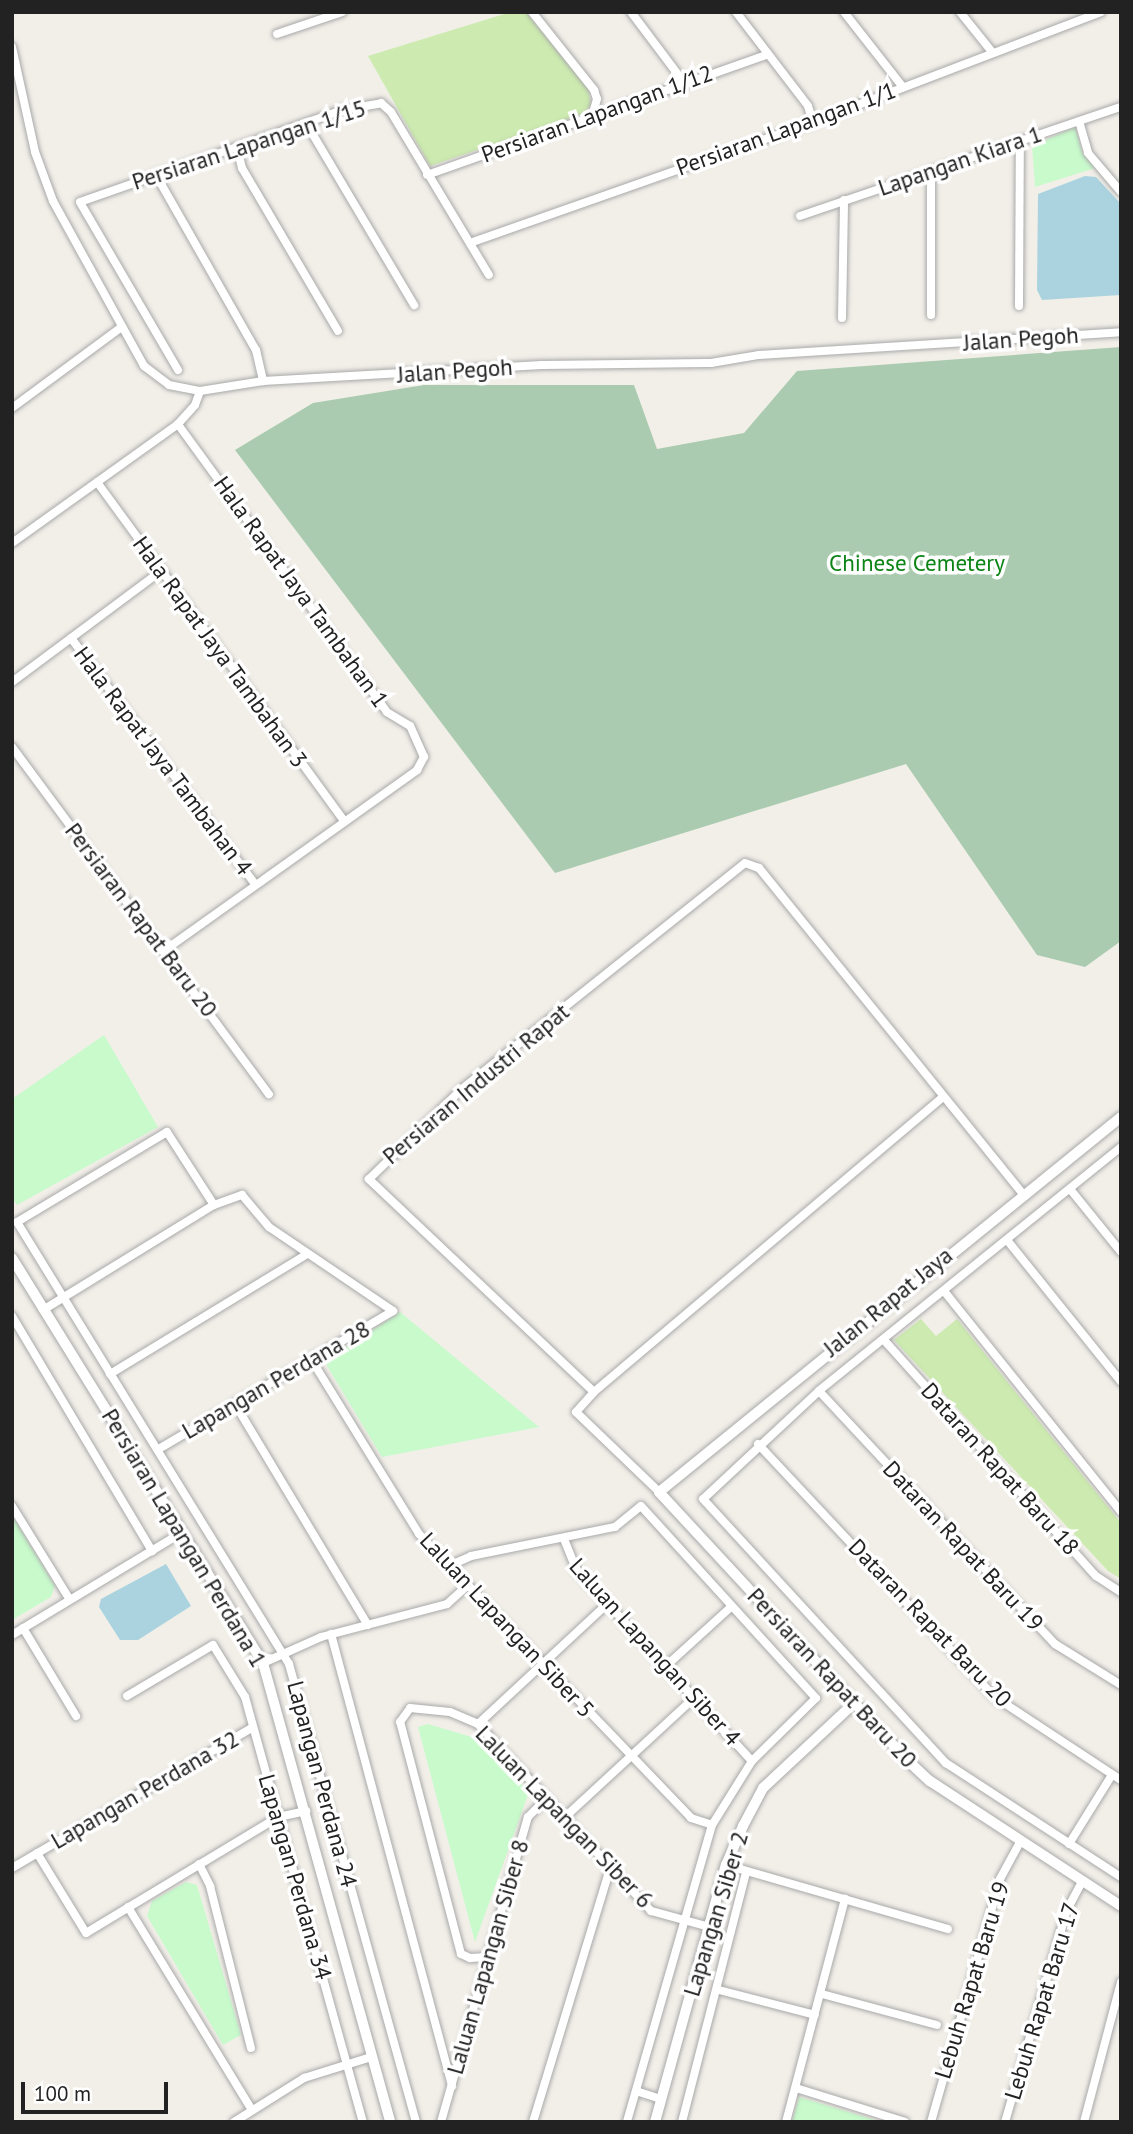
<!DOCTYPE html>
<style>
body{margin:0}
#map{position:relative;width:1133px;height:2134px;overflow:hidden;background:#f2efe9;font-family:"PT Sans",sans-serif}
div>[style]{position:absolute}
.grass>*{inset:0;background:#cdebb0}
.cemetery>*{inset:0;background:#aacbaf}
.park>*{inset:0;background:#c8facc}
.water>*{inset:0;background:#aad3df}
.roads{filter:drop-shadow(0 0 2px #a9a9a9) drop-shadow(0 0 2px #a9a9a9)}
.minor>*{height:8px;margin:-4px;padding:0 4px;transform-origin:4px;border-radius:4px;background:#fff}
.tertiary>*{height:10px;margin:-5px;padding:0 5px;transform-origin:5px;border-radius:5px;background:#fff}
span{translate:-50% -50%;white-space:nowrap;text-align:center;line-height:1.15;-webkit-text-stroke:7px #fff;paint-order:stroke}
.street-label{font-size:23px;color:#222}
.park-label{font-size:23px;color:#0c8416}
.frame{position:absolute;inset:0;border:14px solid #222;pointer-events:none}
.scale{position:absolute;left:21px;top:2082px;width:147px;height:32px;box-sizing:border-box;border:4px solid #222;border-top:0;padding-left:9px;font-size:21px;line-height:24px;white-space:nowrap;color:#222;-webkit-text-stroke:5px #fff;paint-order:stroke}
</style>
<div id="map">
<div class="grass">
<div style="clip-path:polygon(511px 12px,526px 12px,588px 89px,591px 104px,585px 113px,430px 166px,368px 56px)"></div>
<div style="clip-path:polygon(921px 1319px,936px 1336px,957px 1319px,1121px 1523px,1121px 1579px,1108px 1571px,894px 1340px)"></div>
</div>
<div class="cemetery">
<div style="clip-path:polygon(1121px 347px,1121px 941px,1085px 967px,1037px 955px,906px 764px,555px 873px,235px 450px,313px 403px,424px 385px,634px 385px,657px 449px,744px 433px,797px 371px)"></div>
</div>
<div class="park">
<div style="clip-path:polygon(1075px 127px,1083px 154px,1095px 168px,1035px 187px,1032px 146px)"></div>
<div style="clip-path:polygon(104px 1035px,158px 1127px,17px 1205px,12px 1198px,12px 1099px)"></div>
<div style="clip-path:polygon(400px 1312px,539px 1427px,382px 1457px,324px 1361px)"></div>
<div style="clip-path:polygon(12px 1515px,55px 1586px,51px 1597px,12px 1620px)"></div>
<div style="clip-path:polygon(428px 1724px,475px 1738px,529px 1792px,475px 1942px,418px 1727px)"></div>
<div style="clip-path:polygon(186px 1882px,197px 1885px,241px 2035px,223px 2045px,147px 1916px,152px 1901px)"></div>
<div style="clip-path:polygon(799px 2097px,882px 2122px,792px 2122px)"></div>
</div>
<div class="water">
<div style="clip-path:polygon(1085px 176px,1096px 177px,1121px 204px,1121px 295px,1042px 300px,1037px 290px,1038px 194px)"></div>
<div style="clip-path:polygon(166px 1564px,191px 1606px,138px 1640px,120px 1640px,99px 1607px,101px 1599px)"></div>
</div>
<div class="roads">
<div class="minor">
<div style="left:532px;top:12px;width:100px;rotate:51.5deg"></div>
<div style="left:594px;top:90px;width:9px;rotate:72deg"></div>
<div style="left:597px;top:99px;width:18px;rotate:106deg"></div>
<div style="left:631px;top:12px;width:90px;rotate:53.1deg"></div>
<div style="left:736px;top:12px;width:118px;rotate:52.5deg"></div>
<div style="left:808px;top:106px;width:17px;rotate:73deg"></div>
<div style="left:844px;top:12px;width:94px;rotate:51.9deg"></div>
<div style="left:960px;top:12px;width:51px;rotate:51.3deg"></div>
<div style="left:277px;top:34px;width:69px;rotate:-18.7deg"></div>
<div style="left:12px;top:47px;width:107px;rotate:77.6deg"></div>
<div style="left:35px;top:152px;width:52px;rotate:69.8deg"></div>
<div style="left:53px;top:201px;width:188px;rotate:61.1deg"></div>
<div style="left:144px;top:366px;width:31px;rotate:37deg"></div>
<div style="left:169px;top:385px;width:32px;rotate:11deg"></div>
<div style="left:200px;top:391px;width:64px;rotate:-9deg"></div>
<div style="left:263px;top:381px;width:279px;rotate:-3.3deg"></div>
<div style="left:542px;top:365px;width:169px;rotate:-0.7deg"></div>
<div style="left:711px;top:363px;width:49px;rotate:-9.5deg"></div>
<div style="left:759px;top:355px;width:363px;rotate:-3.6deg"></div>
<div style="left:1079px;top:121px;width:33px;rotate:74deg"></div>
<div style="left:1088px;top:153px;width:51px;rotate:49.8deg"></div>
<div style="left:306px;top:123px;width:212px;rotate:59.3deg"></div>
<div style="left:237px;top:148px;width:21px;rotate:76deg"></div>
<div style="left:242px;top:168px;width:189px;rotate:59.5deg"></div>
<div style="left:931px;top:171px;width:144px;rotate:90deg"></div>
<div style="left:156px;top:175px;width:202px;rotate:60.3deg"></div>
<div style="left:256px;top:350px;width:32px;rotate:77deg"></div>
<div style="left:427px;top:175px;width:362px;rotate:-19.5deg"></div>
<div style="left:800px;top:216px;width:339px;rotate:-18.8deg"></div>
<div style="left:470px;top:243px;width:364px;rotate:-19.4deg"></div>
<div style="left:813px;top:122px;width:308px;rotate:-20.9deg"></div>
<div style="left:1019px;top:306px;width:165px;rotate:-89.7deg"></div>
<div style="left:842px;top:318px;width:118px;rotate:-89deg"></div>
<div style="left:178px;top:370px;width:194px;rotate:-120.3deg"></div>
<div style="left:80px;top:202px;width:279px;rotate:-19.3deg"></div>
<div style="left:343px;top:110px;width:39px;rotate:-10deg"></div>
<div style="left:381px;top:103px;width:13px;rotate:42deg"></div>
<div style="left:391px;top:112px;width:190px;rotate:59deg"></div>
<div style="left:12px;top:408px;width:134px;rotate:-36.5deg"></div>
<div style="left:97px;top:482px;width:419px;rotate:53.9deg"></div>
<div style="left:12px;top:543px;width:204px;rotate:-35.6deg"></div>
<div style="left:178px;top:424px;width:25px;rotate:-48deg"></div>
<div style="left:195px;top:405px;width:15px;rotate:-70deg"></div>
<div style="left:71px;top:638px;width:307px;rotate:53.2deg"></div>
<div style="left:12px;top:682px;width:186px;rotate:-36.7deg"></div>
<div style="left:12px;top:747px;width:432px;rotate:53.5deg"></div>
<div style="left:165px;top:950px;width:310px;rotate:-35.5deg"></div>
<div style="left:417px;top:770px;width:15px;rotate:-62deg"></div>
<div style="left:424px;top:757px;width:34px;rotate:-114deg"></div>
<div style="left:410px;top:726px;width:27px;rotate:-149deg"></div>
<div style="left:387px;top:712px;width:356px;rotate:-126deg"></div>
<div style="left:943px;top:1097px;width:457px;rotate:139.8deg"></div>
<div style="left:594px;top:1392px;width:310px;rotate:-136.6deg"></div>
<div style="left:369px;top:1179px;width:129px;rotate:-44.1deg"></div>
<div style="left:462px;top:1089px;width:362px;rotate:-38.6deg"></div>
<div style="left:745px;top:863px;width:15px;rotate:20deg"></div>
<div style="left:759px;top:868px;width:418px;rotate:51deg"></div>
<div style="left:1121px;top:1147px;width:388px;rotate:141.1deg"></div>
<div style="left:819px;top:1391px;width:158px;rotate:137deg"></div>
<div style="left:703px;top:1499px;width:359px;rotate:47.4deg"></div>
<div style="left:946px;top:1763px;width:209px;rotate:33.1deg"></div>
<div style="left:1070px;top:1189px;width:81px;rotate:51deg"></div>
<div style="left:214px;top:1205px;width:87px;rotate:-122.8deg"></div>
<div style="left:167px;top:1132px;width:175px;rotate:149deg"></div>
<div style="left:17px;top:1222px;width:519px;rotate:58.39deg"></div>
<div style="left:289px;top:1664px;width:475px;rotate:74.5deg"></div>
<div style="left:1007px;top:1240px;width:182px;rotate:51.2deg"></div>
<div style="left:944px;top:1291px;width:283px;rotate:51.3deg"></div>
<div style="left:43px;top:1310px;width:201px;rotate:-31.6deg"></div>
<div style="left:214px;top:1205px;width:30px;rotate:-20deg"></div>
<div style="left:242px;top:1195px;width:42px;rotate:49.8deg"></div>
<div style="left:269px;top:1227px;width:150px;rotate:34.1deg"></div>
<div style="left:393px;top:1311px;width:270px;rotate:149.5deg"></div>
<div style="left:12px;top:1316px;width:274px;rotate:59.2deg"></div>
<div style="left:884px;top:1340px;width:317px;rotate:48.1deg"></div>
<div style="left:1096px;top:1576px;width:30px;rotate:33deg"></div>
<div style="left:311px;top:1359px;width:206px;rotate:58.3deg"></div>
<div style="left:419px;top:1534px;width:393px;rotate:46.2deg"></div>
<div style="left:691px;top:1818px;width:22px;rotate:18deg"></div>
<div style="left:110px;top:1374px;width:229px;rotate:-31.3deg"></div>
<div style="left:819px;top:1391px;width:346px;rotate:47deg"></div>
<div style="left:1055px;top:1644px;width:78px;rotate:31.8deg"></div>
<div style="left:594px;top:1392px;width:27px;rotate:132deg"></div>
<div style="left:576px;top:1412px;width:115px;rotate:43.9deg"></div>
<div style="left:235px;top:1404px;width:258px;rotate:59deg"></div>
<div style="left:758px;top:1444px;width:347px;rotate:46.9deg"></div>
<div style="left:995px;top:1697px;width:151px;rotate:33.4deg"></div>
<div style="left:12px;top:1506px;width:110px;rotate:58.3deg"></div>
<div style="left:564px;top:1539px;width:32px;rotate:68deg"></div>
<div style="left:576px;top:1569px;width:260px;rotate:47.5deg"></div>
<div style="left:451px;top:1565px;width:22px;rotate:-24deg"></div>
<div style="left:471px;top:1556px;width:147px;rotate:-11.4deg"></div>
<div style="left:615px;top:1527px;width:33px;rotate:-39deg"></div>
<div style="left:641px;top:1506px;width:260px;rotate:47.7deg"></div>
<div style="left:816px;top:1698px;width:90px;rotate:135.5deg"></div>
<div style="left:752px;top:1761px;width:75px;rotate:122deg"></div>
<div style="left:712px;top:1825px;width:309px;rotate:106deg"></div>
<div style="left:23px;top:1628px;width:103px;rotate:58.9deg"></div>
<div style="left:331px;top:1634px;width:468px;rotate:75deg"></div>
<div style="left:12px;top:1635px;width:197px;rotate:-31.1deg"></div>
<div style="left:263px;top:1663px;width:64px;rotate:-24.1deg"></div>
<div style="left:321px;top:1637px;width:130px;rotate:-14.7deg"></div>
<div style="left:447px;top:1604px;width:28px;rotate:-42deg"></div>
<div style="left:666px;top:1666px;width:89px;rotate:-42.3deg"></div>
<div style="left:127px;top:1696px;width:100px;rotate:-30.7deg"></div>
<div style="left:213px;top:1645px;width:61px;rotate:58.4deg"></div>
<div style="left:245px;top:1697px;width:441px;rotate:74.5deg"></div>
<div style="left:478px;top:1724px;width:178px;rotate:-42.9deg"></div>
<div style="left:565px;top:1817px;width:177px;rotate:-42.7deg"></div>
<div style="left:1069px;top:1844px;width:81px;rotate:-58.1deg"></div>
<div style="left:37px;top:1853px;width:94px;rotate:58.5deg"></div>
<div style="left:86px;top:1933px;width:224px;rotate:-31.1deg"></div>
<div style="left:278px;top:1817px;width:29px;rotate:-12deg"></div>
<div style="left:199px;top:1864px;width:25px;rotate:63deg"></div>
<div style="left:210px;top:1886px;width:167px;rotate:75.8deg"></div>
<div style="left:726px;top:1865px;width:231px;rotate:16.1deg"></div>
<div style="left:12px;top:1868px;width:279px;rotate:-30.3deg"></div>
<div style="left:128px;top:1907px;width:238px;rotate:58.6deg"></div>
<div style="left:488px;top:1957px;width:18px;rotate:177deg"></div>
<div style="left:470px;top:1958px;width:10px;rotate:-156deg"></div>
<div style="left:461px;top:1954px;width:240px;rotate:-104.7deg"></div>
<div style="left:400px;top:1722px;width:17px;rotate:-54deg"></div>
<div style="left:410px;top:1708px;width:40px;rotate:5.7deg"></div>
<div style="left:450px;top:1712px;width:30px;rotate:23deg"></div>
<div style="left:478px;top:1724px;width:255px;rotate:47.2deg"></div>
<div style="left:651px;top:1911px;width:61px;rotate:15.2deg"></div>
<div style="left:719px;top:1990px;width:99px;rotate:14.6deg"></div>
<div style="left:822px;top:1994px;width:119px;rotate:15.1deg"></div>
<div style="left:796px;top:2088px;width:114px;rotate:17.3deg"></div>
<div style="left:636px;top:2091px;width:26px;rotate:18deg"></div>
<div style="left:234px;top:2122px;width:83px;rotate:-32.2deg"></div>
<div style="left:304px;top:2078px;width:70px;rotate:-17.4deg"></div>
<div style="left:441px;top:2122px;width:317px;rotate:-74.1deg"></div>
<div style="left:528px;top:1817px;width:25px;rotate:-45deg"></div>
<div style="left:533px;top:2122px;width:265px;rotate:-73.1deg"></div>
<div style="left:682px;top:2122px;width:258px;rotate:-75.6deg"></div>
<div style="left:786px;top:2122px;width:231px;rotate:-75.2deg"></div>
<div style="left:931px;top:2122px;width:253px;rotate:-74.1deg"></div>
<div style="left:1000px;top:1879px;width:42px;rotate:-61.6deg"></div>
<div style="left:1005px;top:2122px;width:221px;rotate:-73.7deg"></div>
<div style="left:1067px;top:1910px;width:32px;rotate:-62deg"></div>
<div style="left:1084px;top:2122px;width:145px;rotate:-75.2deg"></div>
</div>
<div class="tertiary">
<div style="left:1121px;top:1117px;width:595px;rotate:140.93deg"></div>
<div style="left:659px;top:1492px;width:364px;rotate:47.2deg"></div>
<div style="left:906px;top:1759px;width:33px;rotate:43deg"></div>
<div style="left:930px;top:1781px;width:228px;rotate:33.2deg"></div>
<div style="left:12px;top:1258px;width:476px;rotate:58.2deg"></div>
<div style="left:263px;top:1663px;width:476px;rotate:74.5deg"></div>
<div style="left:655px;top:2122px;width:267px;rotate:-74.6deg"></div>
<div style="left:726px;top:1865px;width:43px;rotate:-66.4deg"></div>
<div style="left:743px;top:1826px;width:43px;rotate:-62.2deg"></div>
<div style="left:763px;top:1788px;width:125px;rotate:-43deg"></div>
</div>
</div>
<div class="street-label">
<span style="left:597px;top:114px;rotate:-20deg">Persiaran Lapangan 1/12</span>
<span style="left:786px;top:129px;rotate:-20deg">Persiaran Lapangan 1/1</span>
<span style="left:249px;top:145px;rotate:-18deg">Persiaran Lapangan 1/15</span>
<span style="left:960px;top:161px;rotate:-19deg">Lapangan Kiara 1</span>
<span style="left:1021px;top:339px;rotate:-4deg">Jalan Pegoh</span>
<span style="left:455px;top:371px;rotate:-4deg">Jalan Pegoh</span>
<span style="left:301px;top:592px;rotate:54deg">Hala Rapat Jaya Tambahan 1</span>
<span style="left:220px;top:652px;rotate:54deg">Hala Rapat Jaya Tambahan 3</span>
<span style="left:163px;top:761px;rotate:53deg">Hala Rapat Jaya Tambahan 4</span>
<span style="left:141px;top:920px;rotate:53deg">Persiaran Rapat Baru 20</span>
<span style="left:476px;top:1084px;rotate:-40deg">Persiaran Industri Rapat</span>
<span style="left:888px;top:1302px;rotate:-39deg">Jalan Rapat Jaya</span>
<span style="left:276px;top:1380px;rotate:-30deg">Lapangan Perdana 28</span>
<span style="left:1000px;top:1469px;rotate:48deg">Dataran Rapat Baru 18</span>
<span style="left:184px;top:1538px;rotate:59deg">Persiaran Lapangan Perdana 1</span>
<span style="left:963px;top:1546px;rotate:47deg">Dataran Rapat Baru 19</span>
<span style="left:930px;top:1623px;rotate:46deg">Dataran Rapat Baru 20</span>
<span style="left:507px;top:1625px;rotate:47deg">Laluan Lapangan Siber 5</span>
<span style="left:655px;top:1652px;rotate:48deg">Laluan Lapangan Siber 4</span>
<span style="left:832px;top:1678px;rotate:47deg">Persiaran Rapat Baru 20</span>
<span style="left:322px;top:1784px;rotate:75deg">Lapangan Perdana 24</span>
<span style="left:145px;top:1790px;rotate:-30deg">Lapangan Perdana 32</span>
<span style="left:564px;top:1817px;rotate:46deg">Laluan Lapangan Siber 6</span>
<span style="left:295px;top:1877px;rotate:74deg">Lapangan Perdana 34</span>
<span style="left:716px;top:1914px;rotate:-73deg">Lapangan Siber 2</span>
<span style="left:488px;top:1957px;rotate:-74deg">Laluan Lapangan Siber 8</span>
<span style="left:972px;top:1980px;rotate:-73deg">Lebuh Rapat Baru 19</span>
<span style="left:1042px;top:2001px;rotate:-73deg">Lebuh Rapat Baru 17</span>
</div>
<div class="park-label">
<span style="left:917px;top:563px">Chinese Cemetery</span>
</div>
<div class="frame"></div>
<div class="scale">100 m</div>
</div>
